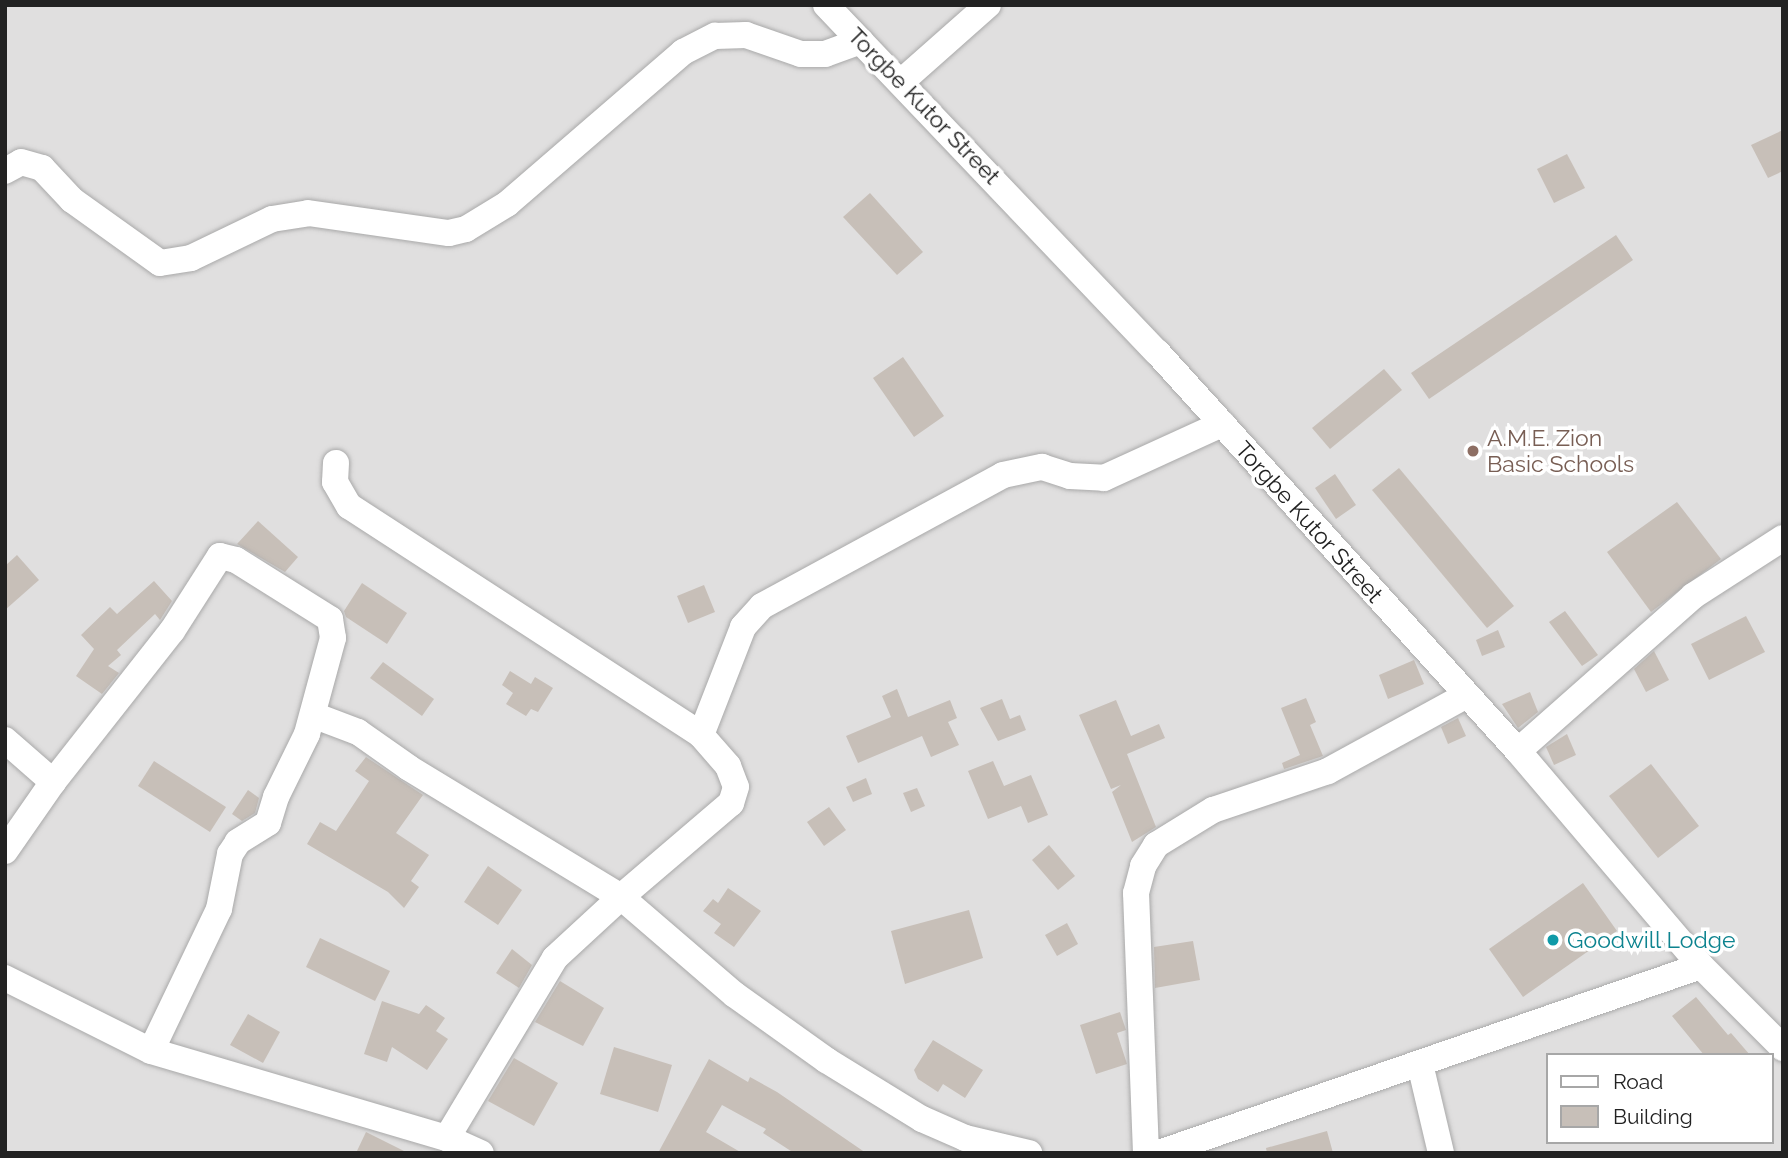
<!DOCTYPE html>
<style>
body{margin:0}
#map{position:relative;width:1788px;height:1158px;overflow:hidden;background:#f2efe9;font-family:Raleway,sans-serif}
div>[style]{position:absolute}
.residential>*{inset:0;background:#e0dfdf}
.building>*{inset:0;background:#c7bfb8}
.roads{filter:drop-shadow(0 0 2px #a9a9a9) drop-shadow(0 0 2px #a9a9a9)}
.minor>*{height:26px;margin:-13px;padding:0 13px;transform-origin:13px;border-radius:13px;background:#fff}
.dots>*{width:19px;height:19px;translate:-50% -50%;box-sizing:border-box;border:4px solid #fff;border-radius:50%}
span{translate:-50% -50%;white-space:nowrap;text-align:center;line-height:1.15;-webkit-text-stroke:7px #fff;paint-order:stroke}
.street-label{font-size:23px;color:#222}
.education-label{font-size:23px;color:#785e54}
.left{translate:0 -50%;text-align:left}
.culture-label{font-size:23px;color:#0d838f}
.frame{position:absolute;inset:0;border:7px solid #222;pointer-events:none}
.legend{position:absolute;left:1546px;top:1053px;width:228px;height:91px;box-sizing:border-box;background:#fff;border:2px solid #a7a7a7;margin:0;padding:9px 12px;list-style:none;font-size:21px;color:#222}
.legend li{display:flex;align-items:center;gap:14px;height:35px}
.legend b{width:35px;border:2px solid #a7a7a7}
</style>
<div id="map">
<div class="residential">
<div style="clip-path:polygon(evenodd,5px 5px,1783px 5px,1783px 1153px,5px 1153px,5px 5px,1548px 1055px,1772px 1055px,1772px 1142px,1548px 1142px,1548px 1055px)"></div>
</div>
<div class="building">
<div style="clip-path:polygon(1783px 130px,1783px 171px,1768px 178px,1751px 145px)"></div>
<div style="clip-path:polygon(1567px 154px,1585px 188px,1554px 203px,1537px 169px)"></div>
<div style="clip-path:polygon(870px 193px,923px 252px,897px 275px,843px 217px)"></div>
<div style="clip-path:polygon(1616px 235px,1633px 260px,1429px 399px,1411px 373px)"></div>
<div style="clip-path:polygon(903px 357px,944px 416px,914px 437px,873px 378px)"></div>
<div style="clip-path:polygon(1384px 369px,1402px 390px,1330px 449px,1312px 428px)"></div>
<div style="clip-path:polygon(1399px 468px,1514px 606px,1487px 628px,1372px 490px)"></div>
<div style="clip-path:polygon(1335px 474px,1356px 505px,1336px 519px,1315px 488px)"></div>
<div style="clip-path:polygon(1677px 502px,1721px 559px,1651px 612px,1607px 552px)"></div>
<div style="clip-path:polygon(258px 521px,298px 557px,285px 572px,237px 544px)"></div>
<div style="clip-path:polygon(17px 555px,39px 580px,5px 610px,5px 566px)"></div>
<div style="clip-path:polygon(154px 581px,172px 601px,160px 620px,155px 614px,117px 650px,121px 655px,108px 666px,119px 673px,102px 694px,76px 676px,94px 649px,81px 635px,110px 607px,117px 614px)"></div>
<div style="clip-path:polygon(362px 583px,407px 613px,387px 644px,346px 617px,344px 611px)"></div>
<div style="clip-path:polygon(704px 585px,715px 612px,688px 623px,677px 596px)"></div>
<div style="clip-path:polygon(1565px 611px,1598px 655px,1582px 666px,1549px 622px)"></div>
<div style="clip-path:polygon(1746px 616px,1765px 652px,1709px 680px,1691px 644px)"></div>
<div style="clip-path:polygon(1498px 630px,1505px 647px,1482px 656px,1476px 640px)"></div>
<div style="clip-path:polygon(1654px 651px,1669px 680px,1646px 692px,1634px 669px)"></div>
<div style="clip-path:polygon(1414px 660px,1424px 684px,1388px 699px,1379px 675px)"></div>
<div style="clip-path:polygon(383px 662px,434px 699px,422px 716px,370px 678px)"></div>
<div style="clip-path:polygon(510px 671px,531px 684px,535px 677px,553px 688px,538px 712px,531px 709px,526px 716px,506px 704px,513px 693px,502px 685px)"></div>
<div style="clip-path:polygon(897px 689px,908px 717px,950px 700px,957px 718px,948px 722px,959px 745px,931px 757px,922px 736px,858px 763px,846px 736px,891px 717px,882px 696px)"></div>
<div style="clip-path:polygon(1530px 692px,1538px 712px,1518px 728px,1502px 704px)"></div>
<div style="clip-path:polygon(1306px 698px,1316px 722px,1310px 725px,1323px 756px,1284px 769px,1282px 763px,1300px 755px,1281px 708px)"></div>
<div style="clip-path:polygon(1002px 699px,1010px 719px,1020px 715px,1026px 730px,998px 741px,980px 708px)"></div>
<div style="clip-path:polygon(1116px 700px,1131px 736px,1159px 724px,1165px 738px,1127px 754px,1156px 827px,1132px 842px,1112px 792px,1121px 785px,1111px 789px,1079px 715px)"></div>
<div style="clip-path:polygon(1458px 718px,1466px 736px,1448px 744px,1441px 727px)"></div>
<div style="clip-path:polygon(1567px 734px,1576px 755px,1554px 765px,1546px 747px)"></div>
<div style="clip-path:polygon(366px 757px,423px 795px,396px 833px,429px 855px,411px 881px,419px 887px,404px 908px,388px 892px,307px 844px,320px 822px,336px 831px,369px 781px,355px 771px)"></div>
<div style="clip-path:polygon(154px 761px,226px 807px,210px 832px,138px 786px)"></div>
<div style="clip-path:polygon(993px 761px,1004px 786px,1031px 775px,1048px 815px,1028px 823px,1021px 806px,988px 819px,968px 771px)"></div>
<div style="clip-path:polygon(1651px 764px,1699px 826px,1658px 858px,1609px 796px)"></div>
<div style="clip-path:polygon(866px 778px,872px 794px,853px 802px,846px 787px)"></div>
<div style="clip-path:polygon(917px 788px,925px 806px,911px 812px,903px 793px)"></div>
<div style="clip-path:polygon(248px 790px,259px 798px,255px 813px,242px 821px,232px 814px)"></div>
<div style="clip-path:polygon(829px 807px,846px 830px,824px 846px,807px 822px)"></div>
<div style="clip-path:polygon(1049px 845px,1075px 876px,1058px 890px,1032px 860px)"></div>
<div style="clip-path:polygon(488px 866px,522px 890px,498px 925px,464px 902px)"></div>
<div style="clip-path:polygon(1583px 883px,1617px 931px,1523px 997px,1489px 949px)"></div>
<div style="clip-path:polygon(728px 888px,761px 911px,734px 947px,714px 933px,721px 924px,703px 911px,713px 899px,718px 903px)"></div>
<div style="clip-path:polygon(969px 910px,983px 958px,905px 984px,891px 931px)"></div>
<div style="clip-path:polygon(1067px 923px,1078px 944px,1057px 956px,1045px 935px)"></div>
<div style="clip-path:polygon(320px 938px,390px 971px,375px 1001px,306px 967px)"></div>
<div style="clip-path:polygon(1193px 941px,1200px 980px,1155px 988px,1154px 947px)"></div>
<div style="clip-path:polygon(512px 949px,532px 965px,519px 988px,496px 973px)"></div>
<div style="clip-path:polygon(560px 981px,604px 1008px,583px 1046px,535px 1022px)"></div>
<div style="clip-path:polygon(1696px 997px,1728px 1035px,1731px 1033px,1750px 1055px,1704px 1055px,1672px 1016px)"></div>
<div style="clip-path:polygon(382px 1001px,419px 1014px,426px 1005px,445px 1018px,436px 1031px,448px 1039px,427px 1070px,392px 1047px,387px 1062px,364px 1054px)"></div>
<div style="clip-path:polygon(1120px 1012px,1126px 1030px,1117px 1033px,1127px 1064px,1096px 1074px,1080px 1025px)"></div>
<div style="clip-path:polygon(248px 1014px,280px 1032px,263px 1063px,230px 1045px)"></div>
<div style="clip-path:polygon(933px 1040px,983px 1070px,965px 1098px,943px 1084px,938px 1092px,918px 1079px,914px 1070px)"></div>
<div style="clip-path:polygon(614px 1047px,672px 1065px,658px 1112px,600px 1094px)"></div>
<div style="clip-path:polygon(514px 1058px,558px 1083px,534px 1126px,488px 1101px)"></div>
<div style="clip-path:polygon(709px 1059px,748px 1082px,750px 1077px,777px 1092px,866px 1153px,794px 1153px,763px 1133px,766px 1129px,722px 1105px,706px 1132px,742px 1153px,658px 1153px)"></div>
<div style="clip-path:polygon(1327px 1131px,1333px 1153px,1267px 1153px,1266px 1148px)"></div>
<div style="clip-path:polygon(366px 1132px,408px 1153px,356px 1153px)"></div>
</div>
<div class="roads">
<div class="minor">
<div style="left:826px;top:5px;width:480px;rotate:46.4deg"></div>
<div style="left:1157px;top:352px;width:538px;rotate:47.86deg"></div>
<div style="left:1518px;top:751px;width:282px;rotate:49.6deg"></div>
<div style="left:1701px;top:966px;width:116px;rotate:45deg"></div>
<div style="left:901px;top:82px;width:116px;rotate:-41.5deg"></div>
<div style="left:5px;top:171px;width:18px;rotate:-29deg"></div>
<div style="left:21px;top:162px;width:22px;rotate:16deg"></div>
<div style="left:42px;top:168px;width:44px;rotate:46.8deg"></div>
<div style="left:72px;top:200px;width:108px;rotate:35.6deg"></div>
<div style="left:160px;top:263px;width:31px;rotate:-9deg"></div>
<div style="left:191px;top:258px;width:90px;rotate:-25.7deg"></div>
<div style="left:272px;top:219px;width:36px;rotate:-9deg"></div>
<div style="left:308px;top:213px;width:142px;rotate:8.1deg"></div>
<div style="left:449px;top:233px;width:17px;rotate:-13deg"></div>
<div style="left:466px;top:229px;width:48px;rotate:-31.4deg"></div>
<div style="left:507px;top:204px;width:233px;rotate:-40.8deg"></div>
<div style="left:683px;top:52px;width:36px;rotate:-27deg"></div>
<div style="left:715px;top:36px;width:31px;rotate:-2deg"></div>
<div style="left:746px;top:35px;width:58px;rotate:19.1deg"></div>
<div style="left:801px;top:54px;width:24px"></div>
<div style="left:825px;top:54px;width:38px;rotate:-20deg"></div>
<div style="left:336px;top:463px;width:19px;rotate:93deg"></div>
<div style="left:335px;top:482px;width:28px;rotate:60deg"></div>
<div style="left:349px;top:506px;width:420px;rotate:33deg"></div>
<div style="left:701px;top:735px;width:41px;rotate:48.9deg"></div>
<div style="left:728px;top:766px;width:22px;rotate:69deg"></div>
<div style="left:736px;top:787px;width:17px;rotate:107deg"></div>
<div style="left:731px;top:803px;width:145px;rotate:139.5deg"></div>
<div style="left:621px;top:897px;width:150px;rotate:40.7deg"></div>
<div style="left:735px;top:995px;width:112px;rotate:35.5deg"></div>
<div style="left:826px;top:1060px;width:113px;rotate:31.6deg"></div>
<div style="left:922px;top:1119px;width:47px;rotate:23.8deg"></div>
<div style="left:965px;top:1138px;width:66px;rotate:13.2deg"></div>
<div style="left:313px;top:715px;width:48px;rotate:20.7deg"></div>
<div style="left:358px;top:732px;width:62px;rotate:35.2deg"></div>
<div style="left:409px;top:768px;width:248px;rotate:31.3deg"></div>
<div style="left:621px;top:897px;width:90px;rotate:137.3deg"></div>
<div style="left:555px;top:958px;width:210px;rotate:121deg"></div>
<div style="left:447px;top:1138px;width:37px;rotate:24deg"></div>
<div style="left:701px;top:735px;width:116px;rotate:-68.7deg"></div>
<div style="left:743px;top:627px;width:28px;rotate:-48deg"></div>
<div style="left:762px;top:606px;width:274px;rotate:-28.5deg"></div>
<div style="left:1003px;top:475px;width:40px;rotate:-12deg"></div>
<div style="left:1042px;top:467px;width:29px;rotate:18deg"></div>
<div style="left:1070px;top:476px;width:34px;rotate:3deg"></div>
<div style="left:1104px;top:478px;width:130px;rotate:-24.6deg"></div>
<div style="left:5px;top:740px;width:64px;rotate:41.2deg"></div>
<div style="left:1518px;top:751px;width:234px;rotate:-41.5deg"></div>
<div style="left:1693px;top:596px;width:107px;rotate:-32.8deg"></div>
<div style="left:5px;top:851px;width:84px;rotate:-55.2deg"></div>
<div style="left:53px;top:782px;width:192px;rotate:-51.8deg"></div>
<div style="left:172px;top:631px;width:89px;rotate:-57.4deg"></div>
<div style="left:220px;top:556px;width:16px;rotate:14deg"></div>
<div style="left:236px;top:560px;width:111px;rotate:32.1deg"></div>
<div style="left:330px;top:619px;width:19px;rotate:81deg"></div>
<div style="left:333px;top:638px;width:99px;rotate:105.2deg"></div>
<div style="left:307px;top:734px;width:70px;rotate:116.2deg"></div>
<div style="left:276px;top:797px;width:27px;rotate:107deg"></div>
<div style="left:268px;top:823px;width:36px;rotate:148deg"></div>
<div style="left:238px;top:842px;width:14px;rotate:124deg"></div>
<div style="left:230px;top:854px;width:56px;rotate:101.3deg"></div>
<div style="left:219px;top:909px;width:157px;rotate:115.6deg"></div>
<div style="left:5px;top:978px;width:163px;rotate:26.6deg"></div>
<div style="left:151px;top:1051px;width:309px;rotate:16.4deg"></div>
<div style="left:1420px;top:1064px;width:91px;rotate:76.7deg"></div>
<div style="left:1146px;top:1153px;width:260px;rotate:-92.2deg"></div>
<div style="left:1136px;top:893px;width:28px;rotate:-75deg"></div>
<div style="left:1143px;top:866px;width:25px;rotate:-58deg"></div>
<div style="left:1156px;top:845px;width:67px;rotate:-31.6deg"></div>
<div style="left:1213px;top:810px;width:121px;rotate:-18.7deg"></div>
<div style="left:1328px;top:771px;width:156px;rotate:-28.7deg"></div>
<div style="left:1159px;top:1153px;width:573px;rotate:-19.04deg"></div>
</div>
</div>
<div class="dots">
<div style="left:1473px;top:451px;background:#8d6e63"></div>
<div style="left:1553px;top:940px;background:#0f9aa8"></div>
</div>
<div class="street-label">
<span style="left:924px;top:106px;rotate:46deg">Torgbe Kutor Street</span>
<span style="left:1309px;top:522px;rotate:48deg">Torgbe Kutor Street</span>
</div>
<div class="education-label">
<span class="left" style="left:1487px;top:451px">A.M.E. Zion<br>Basic Schools</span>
</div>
<div class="culture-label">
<span class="left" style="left:1567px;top:940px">Goodwill Lodge</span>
</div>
<div class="frame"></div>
<ul class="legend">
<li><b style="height:9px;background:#fff"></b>Road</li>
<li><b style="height:19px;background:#c7bfb8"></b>Building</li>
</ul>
</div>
